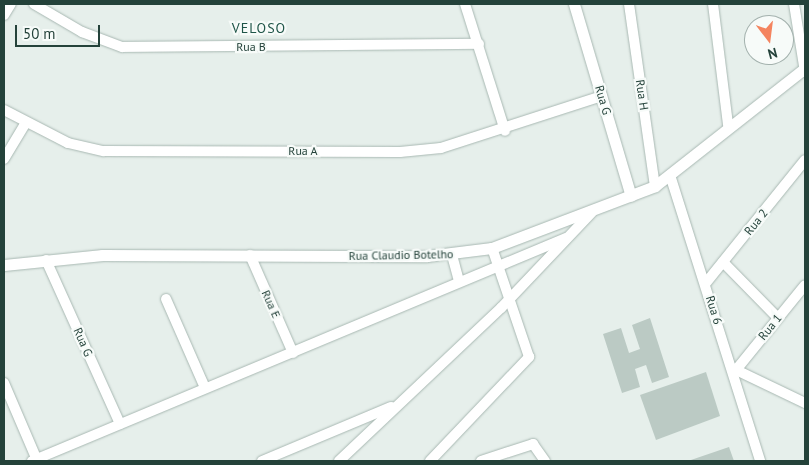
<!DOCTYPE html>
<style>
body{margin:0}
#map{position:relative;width:809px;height:465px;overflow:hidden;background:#e6efeb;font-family:"PT Sans",sans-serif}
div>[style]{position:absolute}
.building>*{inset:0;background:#bbcac4}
.roads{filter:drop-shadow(0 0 1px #a8b8b2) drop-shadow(0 0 1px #a8b8b2)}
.minor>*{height:10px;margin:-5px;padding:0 5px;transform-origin:5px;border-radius:5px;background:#fff}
.tertiary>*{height:11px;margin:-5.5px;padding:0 5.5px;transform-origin:5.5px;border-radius:5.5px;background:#fff}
span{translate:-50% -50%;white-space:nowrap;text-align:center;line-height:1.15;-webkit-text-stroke:4.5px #f7fbf9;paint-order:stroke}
.street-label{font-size:12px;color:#24423a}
.neighbourhood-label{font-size:14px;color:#1f5548;letter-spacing:1px}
.frame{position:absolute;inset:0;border:5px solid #24423a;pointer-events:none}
.north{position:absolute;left:744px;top:15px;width:50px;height:50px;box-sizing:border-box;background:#f7fbf9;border:1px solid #a3b1ad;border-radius:50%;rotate:165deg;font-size:14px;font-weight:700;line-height:20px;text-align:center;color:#24423a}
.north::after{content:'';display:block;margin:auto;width:18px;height:22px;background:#f4845f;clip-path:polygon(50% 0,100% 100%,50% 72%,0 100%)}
.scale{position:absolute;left:15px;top:25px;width:85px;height:22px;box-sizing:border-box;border:2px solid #24423a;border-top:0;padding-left:6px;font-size:15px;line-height:18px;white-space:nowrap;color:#24423a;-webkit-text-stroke:4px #f7fbf9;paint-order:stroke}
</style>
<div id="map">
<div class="building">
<div style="clip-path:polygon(650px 318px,669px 377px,652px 383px,646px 365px,635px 369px,640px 387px,622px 393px,603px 334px,621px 328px,629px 353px,640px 349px,632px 325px)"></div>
<div style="clip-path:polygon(706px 372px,720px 416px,656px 440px,640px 395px)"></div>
<div style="clip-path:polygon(729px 447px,734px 461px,688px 461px)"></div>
</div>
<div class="roads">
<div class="minor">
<div style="left:34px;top:4px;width:56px;rotate:30.3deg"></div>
<div style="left:82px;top:32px;width:43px;rotate:20.6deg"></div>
<div style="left:122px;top:47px;width:357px;rotate:-0.5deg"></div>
<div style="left:465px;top:4px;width:133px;rotate:72.5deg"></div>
<div style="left:629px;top:4px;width:184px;rotate:81.9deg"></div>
<div style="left:713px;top:4px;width:122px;rotate:82.9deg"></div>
<div style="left:794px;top:4px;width:69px;rotate:80.8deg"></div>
<div style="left:4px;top:15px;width:13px;rotate:-58deg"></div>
<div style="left:4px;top:110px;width:72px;rotate:27.3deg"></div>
<div style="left:68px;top:143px;width:37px;rotate:13deg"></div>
<div style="left:104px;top:151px;width:296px;rotate:0.2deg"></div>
<div style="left:400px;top:152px;width:41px;rotate:-5.6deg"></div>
<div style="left:441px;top:148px;width:169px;rotate:-17.9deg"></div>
<div style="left:4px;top:159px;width:41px;rotate:-59deg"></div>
<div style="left:670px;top:175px;width:300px;rotate:72.5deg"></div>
<div style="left:250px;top:255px;width:107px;rotate:66.3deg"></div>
<div style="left:452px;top:255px;width:27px;rotate:75deg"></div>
<div style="left:46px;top:260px;width:180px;rotate:65.7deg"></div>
<div style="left:723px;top:262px;width:78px;rotate:45.5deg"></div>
<div style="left:705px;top:284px;width:159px;rotate:-51.1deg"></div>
<div style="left:166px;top:299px;width:97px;rotate:66.3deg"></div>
<div style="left:732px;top:368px;width:81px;rotate:25.6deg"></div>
<div style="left:736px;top:370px;width:109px;rotate:-50.9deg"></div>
<div style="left:4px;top:383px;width:84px;rotate:66.8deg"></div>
<div style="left:32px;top:461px;width:579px;rotate:-22.67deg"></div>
<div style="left:262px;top:461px;width:140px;rotate:-22.7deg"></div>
<div style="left:339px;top:461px;width:223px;rotate:-43.4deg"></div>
<div style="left:501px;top:308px;width:132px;rotate:-46.5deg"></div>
<div style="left:430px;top:461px;width:144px;rotate:-46.4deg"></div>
<div style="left:529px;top:357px;width:115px;rotate:-108.7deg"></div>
<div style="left:481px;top:461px;width:55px;rotate:-18.1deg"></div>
<div style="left:533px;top:444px;width:21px;rotate:55deg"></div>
</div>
<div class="tertiary">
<div style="left:574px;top:4px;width:200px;rotate:73.5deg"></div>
<div style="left:4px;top:265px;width:99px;rotate:-5.8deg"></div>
<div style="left:102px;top:255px;width:325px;rotate:0.2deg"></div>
<div style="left:427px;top:256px;width:65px;rotate:-7deg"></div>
<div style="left:492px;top:248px;width:174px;rotate:-20.8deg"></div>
<div style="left:655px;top:186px;width:191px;rotate:-38.2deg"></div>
</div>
</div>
<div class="street-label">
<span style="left:251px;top:47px">Rua B</span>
<span style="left:642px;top:95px;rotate:82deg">Rua H</span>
<span style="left:603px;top:100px;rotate:74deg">Rua G</span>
<span style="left:303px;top:151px">Rua A</span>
<span style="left:756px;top:222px;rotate:-51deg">Rua 2</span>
<span style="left:401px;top:255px;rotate:-1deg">Rua Claudio Botelho</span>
<span style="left:271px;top:304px;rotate:66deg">Rua E</span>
<span style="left:714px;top:310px;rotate:73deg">Rua 6</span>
<span style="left:770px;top:327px;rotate:-51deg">Rua 1</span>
<span style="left:83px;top:342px;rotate:66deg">Rua G</span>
</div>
<div class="neighbourhood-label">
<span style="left:259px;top:28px">VELOSO</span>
</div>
<div class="frame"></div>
<div class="north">N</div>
<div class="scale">50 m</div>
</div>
